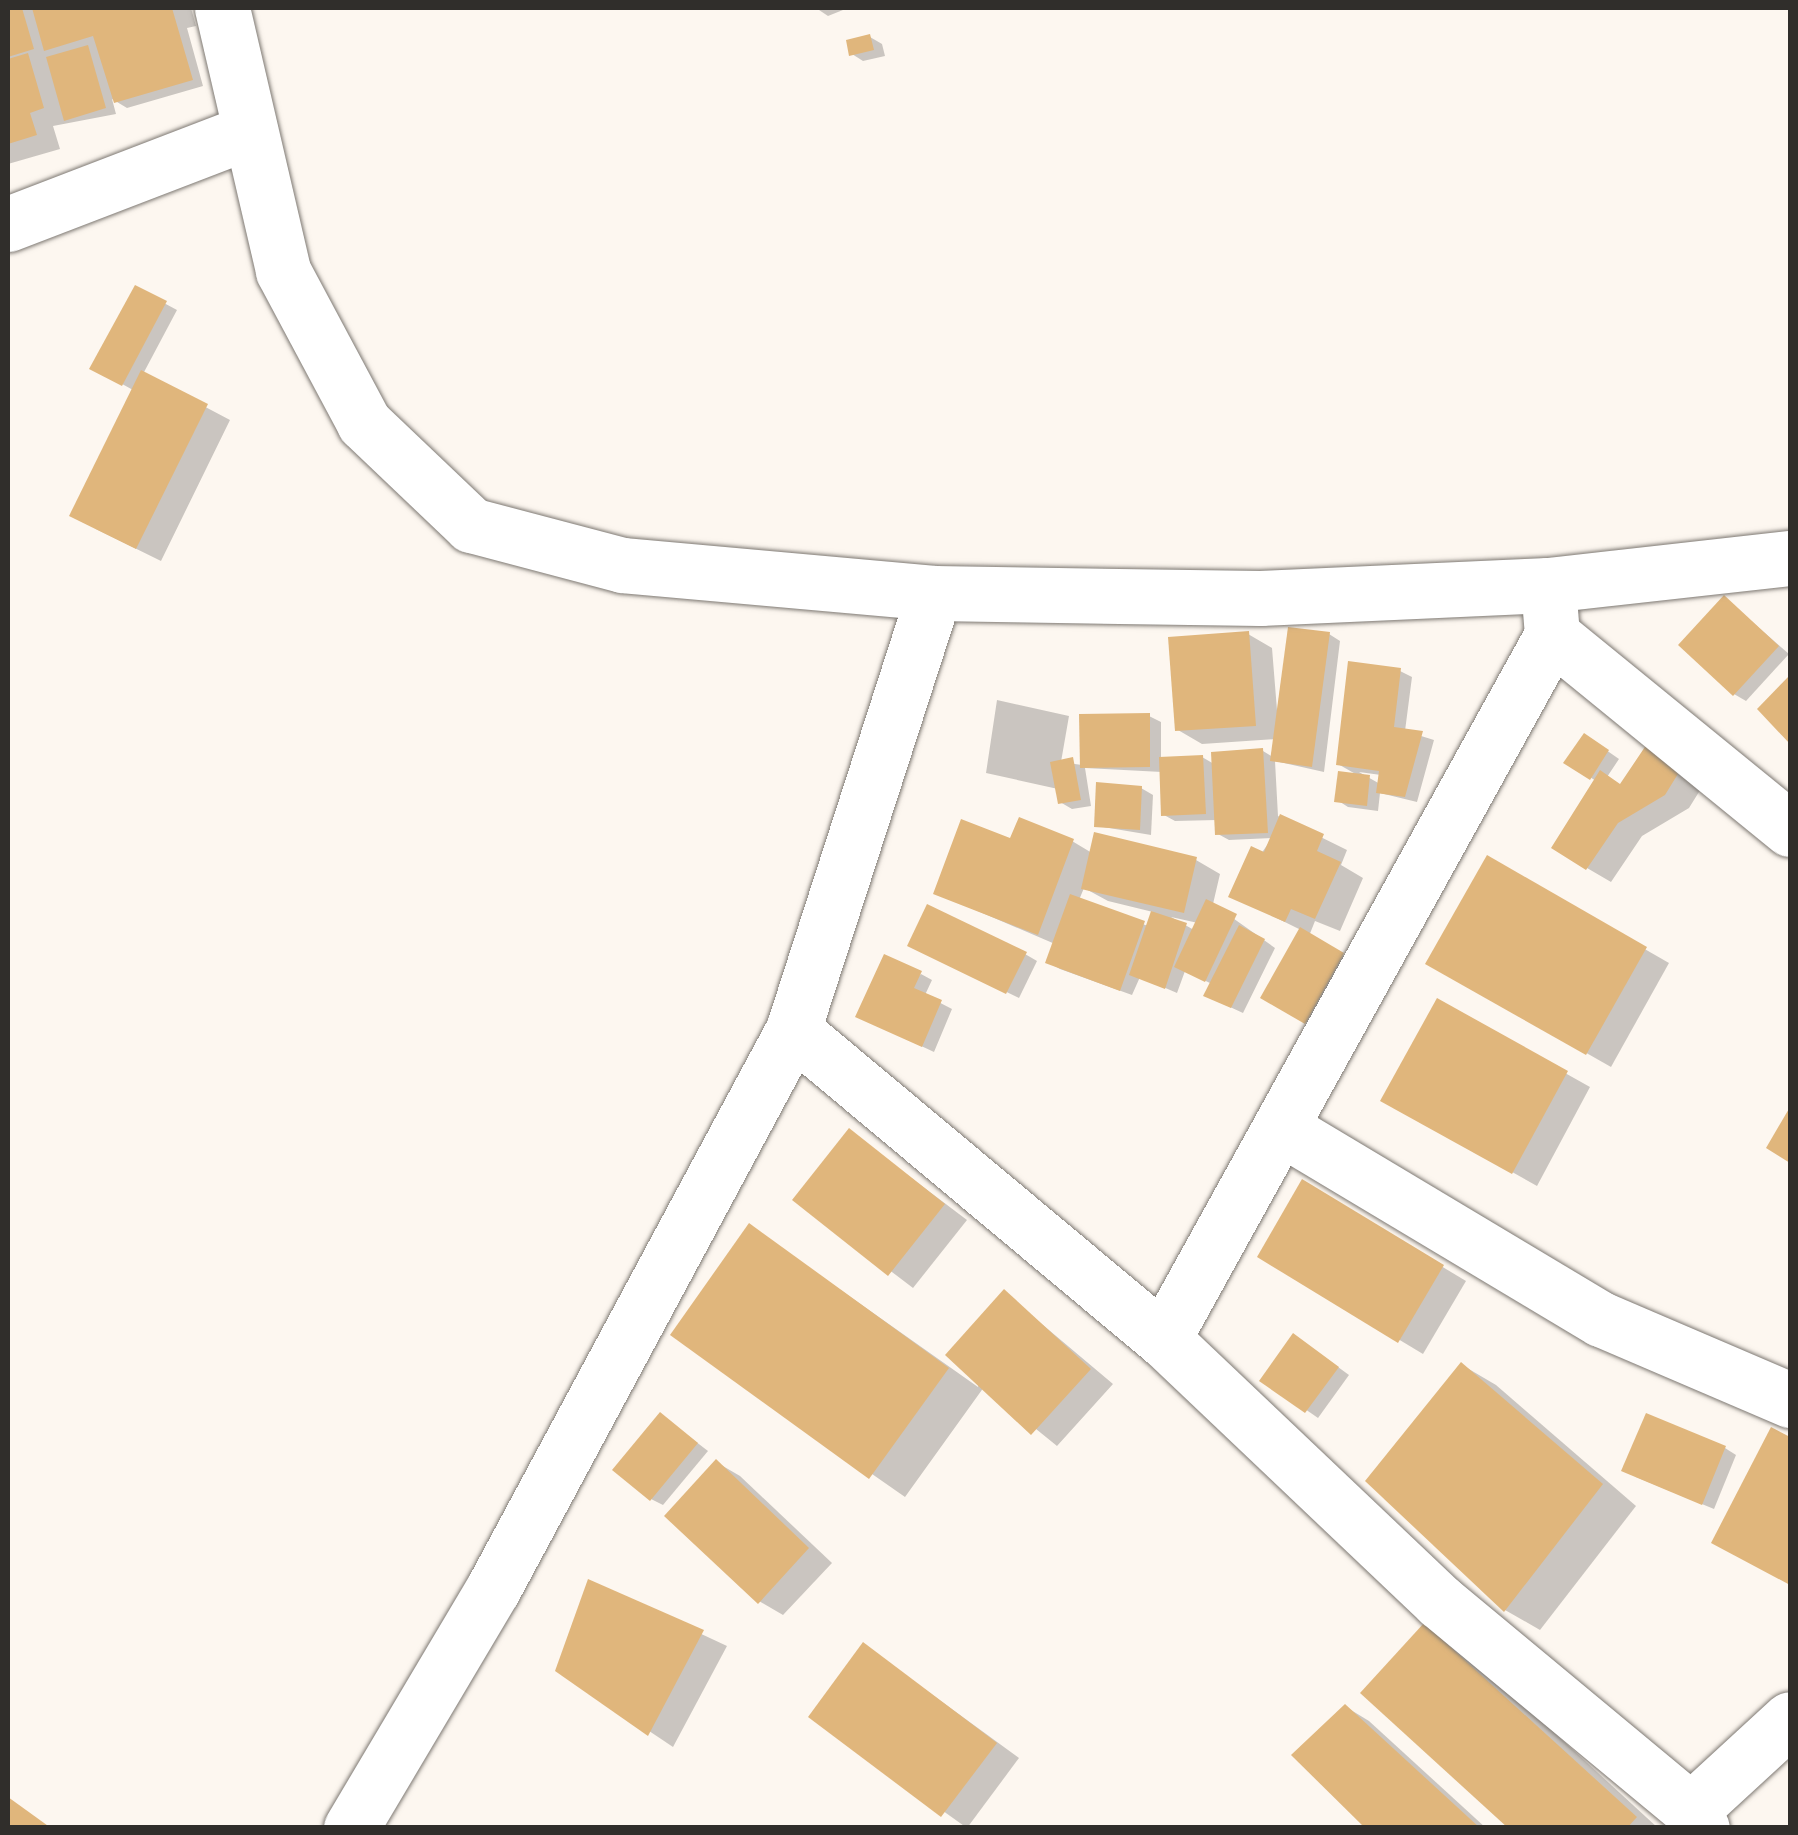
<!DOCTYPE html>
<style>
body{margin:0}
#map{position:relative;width:1798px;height:1835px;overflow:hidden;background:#fdf7f0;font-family:"Sofia Sans Condensed",sans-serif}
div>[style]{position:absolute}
.shadow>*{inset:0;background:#0003}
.building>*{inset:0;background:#e0b67c}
.roads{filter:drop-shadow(0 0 2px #7d7872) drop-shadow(0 0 2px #7d7872)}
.street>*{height:55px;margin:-27.5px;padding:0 27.5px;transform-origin:27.5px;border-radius:27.5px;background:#fff}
span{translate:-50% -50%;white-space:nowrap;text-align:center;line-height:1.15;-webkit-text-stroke:8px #fff;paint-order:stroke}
.frame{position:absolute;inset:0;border:10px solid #302e2b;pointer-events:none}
</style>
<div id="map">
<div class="shadow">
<div style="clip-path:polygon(8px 8px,191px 8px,196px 26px,187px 28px,203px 86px,127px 108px,112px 99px,116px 114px,53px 126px,60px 149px,8px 164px)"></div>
<div style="clip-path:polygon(848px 8px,828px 16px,816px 8px)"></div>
<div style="clip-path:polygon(870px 37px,882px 44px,885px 56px,863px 61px,852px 54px)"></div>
<div style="clip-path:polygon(136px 288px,177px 310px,143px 374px,230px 420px,161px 561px,96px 529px,133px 390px,93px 368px)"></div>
<div style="clip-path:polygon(1725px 598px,1789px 654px,1746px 701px,1734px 694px)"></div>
<div style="clip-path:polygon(1248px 634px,1272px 648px,1277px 710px,1329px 634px,1340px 641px,1324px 772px,1275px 761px,1278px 816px,1347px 850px,1341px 865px,1363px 878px,1340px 931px,1315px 921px,1309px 936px,1354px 962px,1317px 1028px,1264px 997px,1301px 930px,1232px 896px,1272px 838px,1229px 840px,1218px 834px,1217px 820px,1175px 821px,1164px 815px,1162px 772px,1085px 768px,1091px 806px,1072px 809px,1060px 802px,1058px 789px,986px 773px,997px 700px,1069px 716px,1061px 762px,1082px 765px,1149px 716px,1161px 722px,1161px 759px,1202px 757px,1214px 764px,1263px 751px,1273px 757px,1276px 739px,1202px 744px,1178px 730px)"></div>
<div style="clip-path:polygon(evenodd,1400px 671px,1412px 677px,1405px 731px,1434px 740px,1417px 802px,1380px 793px,1378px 811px,1348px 807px,1337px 800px,1359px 776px,1338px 764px,1400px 671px,1359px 772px,1381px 775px,1380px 784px,1359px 772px)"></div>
<div style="clip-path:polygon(1656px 736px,1712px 771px,1689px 808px,1642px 836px,1611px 882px,1587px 868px,1596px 781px,1567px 762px,1596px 743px,1619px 759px,1607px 777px,1622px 786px)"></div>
<div style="clip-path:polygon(1141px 788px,1153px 795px,1151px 835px,1097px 826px)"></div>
<div style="clip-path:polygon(evenodd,1012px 841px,1072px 841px,1092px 853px,1196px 860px,1220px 874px,1213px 904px,1275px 948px,1243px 1013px,1217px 1001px,1212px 984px,1185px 971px,1177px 993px,1140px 977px,1132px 995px,1060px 969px,1048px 962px,1055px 944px,936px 893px,1012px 841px,1084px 888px,1108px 901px,1153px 912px,1148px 926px,1079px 900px,1084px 888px,1012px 841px,1171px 917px,1198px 923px,1194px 930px,1171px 917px)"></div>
<div style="clip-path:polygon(1488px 859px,1669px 963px,1611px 1067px,1428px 963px)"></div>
<div style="clip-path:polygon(922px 951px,1025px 954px,1037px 961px,1019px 998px)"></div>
<div style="clip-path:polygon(921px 974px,932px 980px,925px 995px,952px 1009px,934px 1052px,870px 1022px)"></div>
<div style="clip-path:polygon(1438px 1002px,1590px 1087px,1537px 1186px,1383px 1100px)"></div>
<div style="clip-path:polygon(849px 1131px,967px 1220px,913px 1288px,796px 1199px)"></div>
<div style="clip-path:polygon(1303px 1183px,1466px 1281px,1423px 1354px,1260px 1256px)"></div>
<div style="clip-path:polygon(750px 1226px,978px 1387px,1004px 1292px,1113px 1384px,1057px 1446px,984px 1387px,905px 1497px,673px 1335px)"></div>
<div style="clip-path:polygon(1305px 1343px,1349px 1375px,1318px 1418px,1263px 1380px)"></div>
<div style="clip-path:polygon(1462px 1365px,1496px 1385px,1636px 1506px,1540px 1630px,1505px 1610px)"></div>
<div style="clip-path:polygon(661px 1415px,708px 1451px,663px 1505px,651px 1499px)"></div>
<div style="clip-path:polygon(1772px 1431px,1790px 1440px,1790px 1584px,1738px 1556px)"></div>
<div style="clip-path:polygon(1725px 1448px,1736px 1455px,1714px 1509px,1636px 1477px)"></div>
<div style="clip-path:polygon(716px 1462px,740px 1476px,832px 1563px,783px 1615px,759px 1601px)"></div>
<div style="clip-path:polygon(590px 1582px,727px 1646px,673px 1747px,558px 1670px)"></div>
<div style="clip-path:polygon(1425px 1626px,1460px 1646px,1658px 1828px,1511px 1828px)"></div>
<div style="clip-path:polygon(864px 1645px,1019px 1758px,967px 1828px,811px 1717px)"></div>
<div style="clip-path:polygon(1346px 1707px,1369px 1721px,1486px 1828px,1369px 1828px)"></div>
</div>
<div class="building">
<div style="clip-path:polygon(8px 8px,22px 8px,34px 49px,8px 57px)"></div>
<div style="clip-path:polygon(32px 8px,172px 8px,193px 80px,114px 103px,93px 36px,44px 51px)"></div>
<div style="clip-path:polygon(870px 34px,874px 50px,849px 56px,846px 40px)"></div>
<div style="clip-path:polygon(88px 45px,106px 108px,64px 121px,46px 57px)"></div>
<div style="clip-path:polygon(28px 53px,44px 108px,30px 113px,37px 135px,8px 144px,8px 59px)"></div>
<div style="clip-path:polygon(135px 285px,167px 301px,122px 386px,89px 369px)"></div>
<div style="clip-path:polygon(141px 370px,208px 404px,136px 549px,69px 516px)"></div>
<div style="clip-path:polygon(1724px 595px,1779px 646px,1733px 696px,1678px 645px)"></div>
<div style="clip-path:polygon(1288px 627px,1330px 632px,1312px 767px,1270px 761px)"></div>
<div style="clip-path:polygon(1249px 631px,1256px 726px,1175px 731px,1168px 637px)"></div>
<div style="clip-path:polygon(1348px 661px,1401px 668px,1394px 727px,1423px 731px,1405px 797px,1376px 793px,1379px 771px,1336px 765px)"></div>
<div style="clip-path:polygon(1790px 675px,1790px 744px,1757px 709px)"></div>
<div style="clip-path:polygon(1150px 713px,1150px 767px,1080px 768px,1079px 714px)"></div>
<div style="clip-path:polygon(1655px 732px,1689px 756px,1665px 795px,1618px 823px,1586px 870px,1551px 848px,1600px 770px,1620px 784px)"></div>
<div style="clip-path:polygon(1584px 733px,1609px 750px,1590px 780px,1563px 763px)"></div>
<div style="clip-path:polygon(1263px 748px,1268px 833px,1215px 835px,1211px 752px)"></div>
<div style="clip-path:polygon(1203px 755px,1206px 814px,1161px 816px,1159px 757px)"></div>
<div style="clip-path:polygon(1073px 757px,1081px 800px,1058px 804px,1050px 762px)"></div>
<div style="clip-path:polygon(1338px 771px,1370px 775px,1367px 806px,1334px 802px)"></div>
<div style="clip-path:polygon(1096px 782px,1142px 786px,1140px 830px,1094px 827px)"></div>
<div style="clip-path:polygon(1280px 814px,1324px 834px,1317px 851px,1341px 862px,1315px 919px,1291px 909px,1285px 922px,1228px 897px,1251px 846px,1264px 852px)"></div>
<div style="clip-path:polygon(1019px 817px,1074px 839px,1038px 935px,933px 894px,961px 819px,1010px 838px)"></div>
<div style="clip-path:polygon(1094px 832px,1197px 857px,1184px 913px,1081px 889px)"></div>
<div style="clip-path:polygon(1487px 855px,1647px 947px,1586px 1055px,1425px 964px)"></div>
<div style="clip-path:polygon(1070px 894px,1145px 921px,1120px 991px,1045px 963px)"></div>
<div style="clip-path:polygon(1206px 899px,1237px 914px,1205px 982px,1174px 967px)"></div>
<div style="clip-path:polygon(927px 904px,1027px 952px,1006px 994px,907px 946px)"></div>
<div style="clip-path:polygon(1151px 911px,1187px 923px,1165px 989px,1129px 975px)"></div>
<div style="clip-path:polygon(1239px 925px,1265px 939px,1231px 1008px,1203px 996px)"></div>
<div style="clip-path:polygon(1300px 927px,1344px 953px,1305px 1024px,1260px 998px)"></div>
<div style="clip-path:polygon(884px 954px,922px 971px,914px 988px,942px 1000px,922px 1047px,855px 1017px)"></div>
<div style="clip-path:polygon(1437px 998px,1568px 1071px,1512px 1174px,1380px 1101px)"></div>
<div style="clip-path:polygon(1790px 1107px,1790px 1163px,1766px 1148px)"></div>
<div style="clip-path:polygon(849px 1128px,945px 1204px,888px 1276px,792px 1200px)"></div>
<div style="clip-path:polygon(1302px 1179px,1444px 1265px,1398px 1343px,1257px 1257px)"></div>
<div style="clip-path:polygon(749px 1223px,949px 1368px,869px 1479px,670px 1335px)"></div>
<div style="clip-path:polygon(1004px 1289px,1091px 1369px,1031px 1435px,945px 1355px)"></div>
<div style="clip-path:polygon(1293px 1333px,1339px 1367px,1305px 1413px,1259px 1381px)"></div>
<div style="clip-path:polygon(1461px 1362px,1603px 1484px,1504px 1612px,1365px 1481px)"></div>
<div style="clip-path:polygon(660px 1412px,698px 1443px,650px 1501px,612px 1470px)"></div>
<div style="clip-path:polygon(1646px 1413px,1726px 1446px,1702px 1505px,1621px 1471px)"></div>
<div style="clip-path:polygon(1771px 1427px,1790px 1437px,1790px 1585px,1711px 1543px)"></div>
<div style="clip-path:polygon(716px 1459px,809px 1548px,758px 1604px,664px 1516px)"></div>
<div style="clip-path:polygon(588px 1579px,704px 1630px,648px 1736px,555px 1671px)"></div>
<div style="clip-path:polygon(1424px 1623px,1637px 1817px,1627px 1828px,1508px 1828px,1360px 1693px)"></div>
<div style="clip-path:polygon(863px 1642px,997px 1743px,941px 1817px,808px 1717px)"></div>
<div style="clip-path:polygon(1345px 1704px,1480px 1828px,1365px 1828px,1291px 1755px)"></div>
<div style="clip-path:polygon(8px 1797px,51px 1828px,8px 1828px)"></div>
</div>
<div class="roads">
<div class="street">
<div style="left:222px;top:8px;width:270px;rotate:76.9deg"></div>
<div style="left:283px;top:271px;width:172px;rotate:61.9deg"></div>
<div style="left:364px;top:423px;width:148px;rotate:43.6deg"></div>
<div style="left:471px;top:525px;width:156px;rotate:14.8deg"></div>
<div style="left:622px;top:565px;width:313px;rotate:5.1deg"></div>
<div style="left:934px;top:593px;width:326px;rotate:0.9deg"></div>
<div style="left:1260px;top:598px;width:288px;rotate:-2.6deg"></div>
<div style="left:1548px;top:585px;width:244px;rotate:-6.4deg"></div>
<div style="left:8px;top:224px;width:259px;rotate:-21deg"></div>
<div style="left:1552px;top:635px;width:307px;rotate:39.2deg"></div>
<div style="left:793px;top:1030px;width:482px;rotate:39.9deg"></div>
<div style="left:1163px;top:1339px;width:381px;rotate:43.5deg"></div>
<div style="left:1439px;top:1601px;width:327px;rotate:39.7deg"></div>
<div style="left:1691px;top:1810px;width:21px;rotate:59deg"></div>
<div style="left:1283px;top:1129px;width:370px;rotate:30.9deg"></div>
<div style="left:1601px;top:1319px;width:206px;rotate:23.2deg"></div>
<div style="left:1163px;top:1339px;width:804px;rotate:-61.08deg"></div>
<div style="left:1552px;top:635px;width:50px;rotate:-94.6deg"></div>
<div style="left:1691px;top:1810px;width:134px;rotate:-42.6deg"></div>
<div style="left:351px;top:1828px;width:278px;rotate:-59.3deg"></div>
<div style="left:493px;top:1589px;width:634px;rotate:-61.78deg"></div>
<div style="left:793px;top:1030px;width:459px;rotate:-72.1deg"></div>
</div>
</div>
<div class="frame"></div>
</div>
